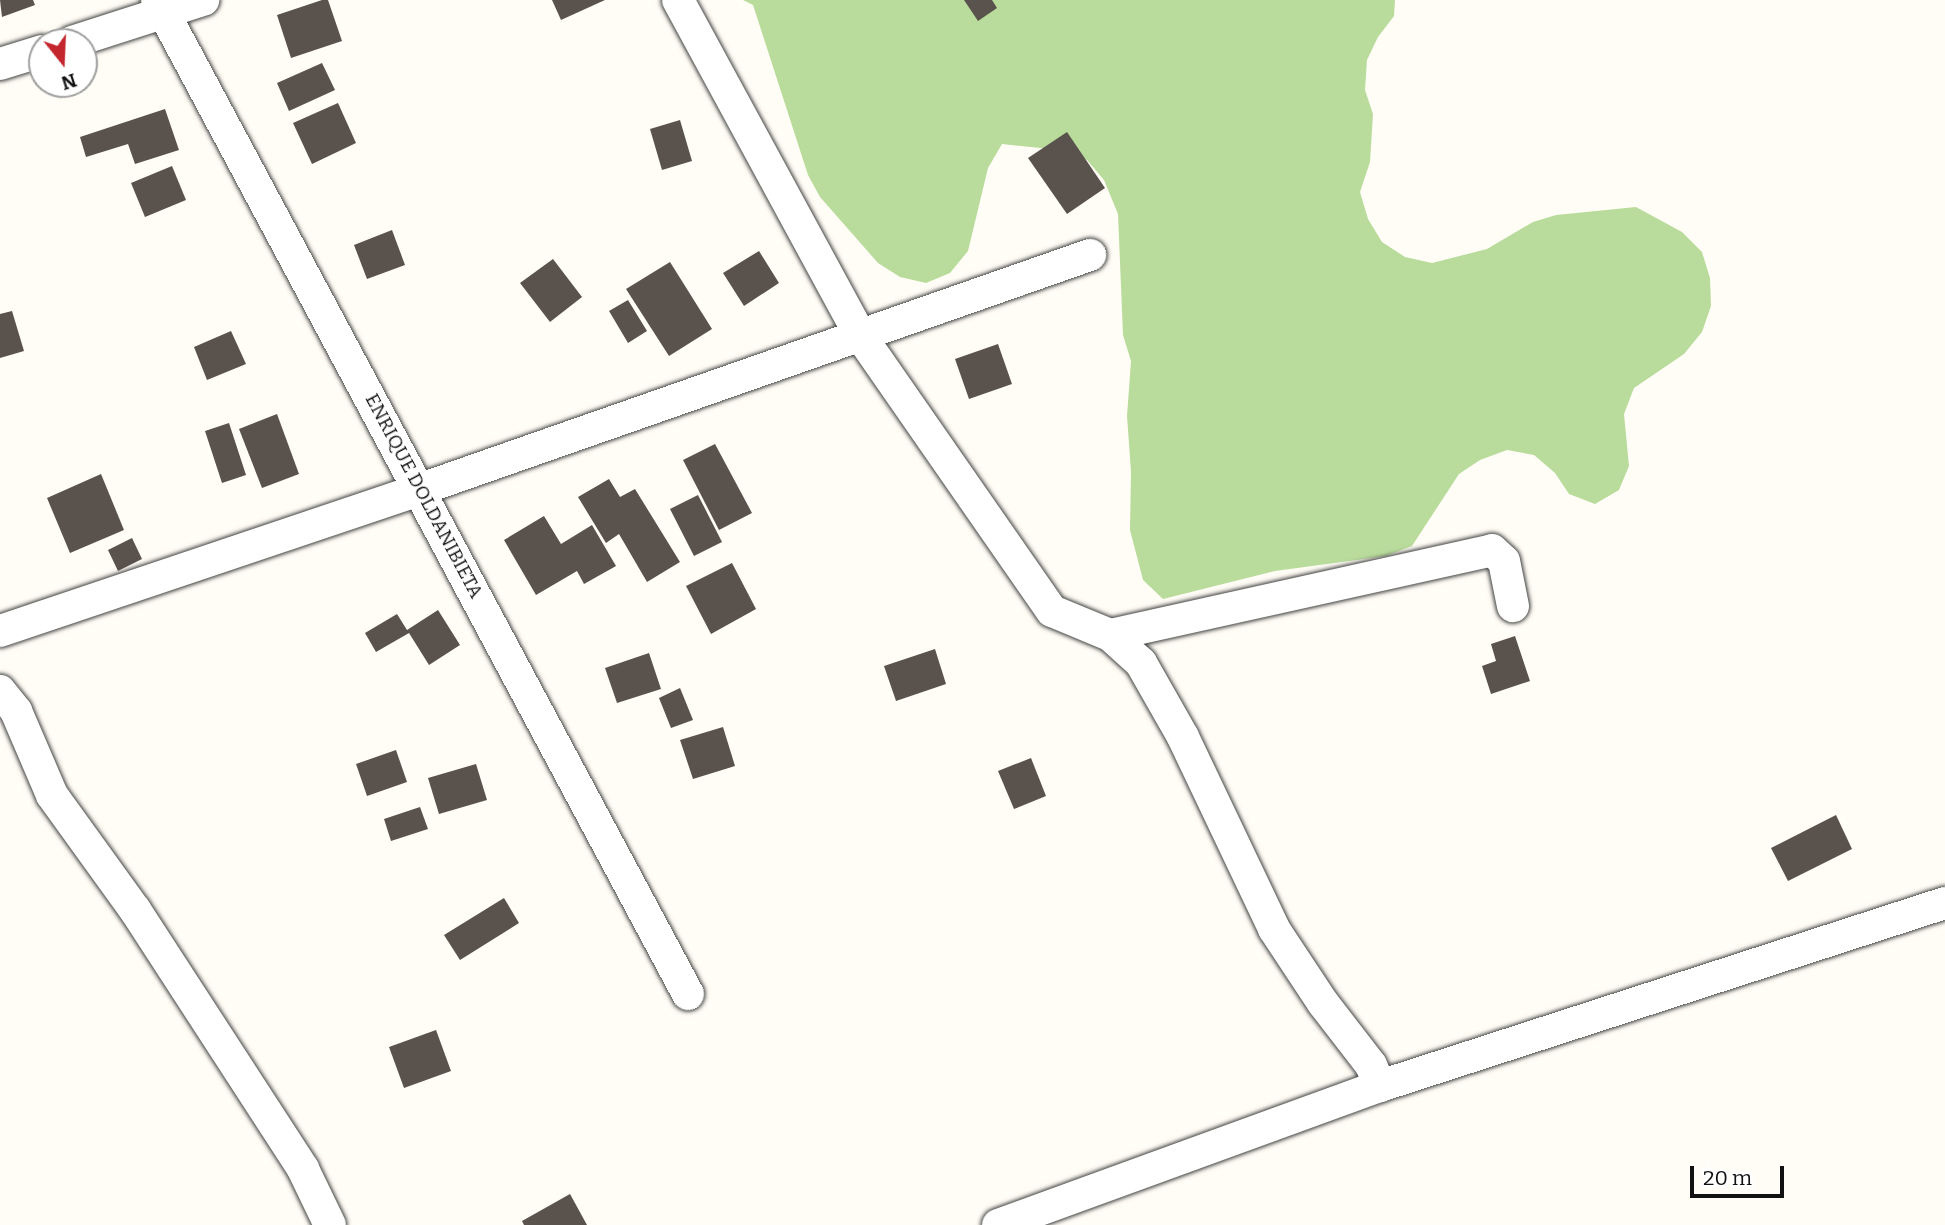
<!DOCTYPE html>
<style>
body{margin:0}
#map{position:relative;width:1945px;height:1225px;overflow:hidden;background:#fffdf5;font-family:Bitter,serif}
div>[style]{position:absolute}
.forest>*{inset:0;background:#b9dc9c}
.building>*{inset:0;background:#5a524d}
.roads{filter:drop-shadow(0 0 2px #444) drop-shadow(0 0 2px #444)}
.minor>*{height:32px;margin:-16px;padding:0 16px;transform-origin:16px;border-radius:16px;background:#fff}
span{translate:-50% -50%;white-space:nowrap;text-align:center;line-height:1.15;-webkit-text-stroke:7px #fff;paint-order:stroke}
.street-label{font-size:19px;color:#111}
.north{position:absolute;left:28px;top:28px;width:70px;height:70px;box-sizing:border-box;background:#fff;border:2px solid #a0a0a0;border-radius:50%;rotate:162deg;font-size:19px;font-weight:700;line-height:28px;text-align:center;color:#111}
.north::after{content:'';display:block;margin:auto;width:24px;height:32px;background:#c4262e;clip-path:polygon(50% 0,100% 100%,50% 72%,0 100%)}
.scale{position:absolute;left:1690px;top:1166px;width:94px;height:32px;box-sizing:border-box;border:4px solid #111;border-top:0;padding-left:9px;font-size:21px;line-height:24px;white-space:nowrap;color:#111;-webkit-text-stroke:5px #fff;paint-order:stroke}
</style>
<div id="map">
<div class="forest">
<div style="clip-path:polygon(743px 0,1395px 0,1394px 16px,1378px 37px,1367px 60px,1365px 90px,1373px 114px,1370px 162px,1360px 192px,1368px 219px,1382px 242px,1405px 257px,1432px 263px,1487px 249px,1533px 222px,1556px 215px,1636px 207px,1682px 232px,1702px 252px,1710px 278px,1711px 306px,1702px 332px,1684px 354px,1634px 388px,1624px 414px,1629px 466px,1619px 490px,1595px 504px,1569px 494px,1555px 473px,1534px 455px,1507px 450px,1480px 460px,1459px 474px,1412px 546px,1386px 556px,1275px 571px,1163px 599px,1143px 580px,1130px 530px,1131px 472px,1127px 416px,1131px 361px,1123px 335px,1118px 214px,1104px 180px,1087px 160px,1060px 150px,1002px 144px,988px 168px,968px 251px,950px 273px,926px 283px,900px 277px,878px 263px,820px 197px,808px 175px,753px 5px)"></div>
</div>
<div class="building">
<div style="clip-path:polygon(0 0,33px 0,35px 5px,2px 17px)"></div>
<div style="clip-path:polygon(322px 0,328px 0,342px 41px,291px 58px,277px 15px)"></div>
<div style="clip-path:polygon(552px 0,605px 0,561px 20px)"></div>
<div style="clip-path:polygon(964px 0,992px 0,997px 8px,978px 21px)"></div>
<div style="clip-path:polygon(322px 63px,335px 90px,289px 111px,277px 83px)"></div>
<div style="clip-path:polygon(338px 103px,356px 143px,312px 164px,293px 123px)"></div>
<div style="clip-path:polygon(165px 109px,179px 150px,135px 164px,128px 144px,86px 157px,80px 137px)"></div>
<div style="clip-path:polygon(680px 120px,692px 161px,662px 170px,650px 129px)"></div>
<div style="clip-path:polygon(1067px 132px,1105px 188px,1067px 214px,1028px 158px)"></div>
<div style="clip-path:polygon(172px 166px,186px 200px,145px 217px,131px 183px)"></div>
<div style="clip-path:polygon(392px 230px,405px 265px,367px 279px,354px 245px)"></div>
<div style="clip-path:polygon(759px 251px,779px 283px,744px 306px,723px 273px)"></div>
<div style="clip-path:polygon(553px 259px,582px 297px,550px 322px,520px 283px)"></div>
<div style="clip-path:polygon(670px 262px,712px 329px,669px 356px,626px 289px)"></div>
<div style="clip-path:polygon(628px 300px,647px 331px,628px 343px,609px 311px)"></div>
<div style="clip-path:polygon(12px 311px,24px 351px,0 358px,0 314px)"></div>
<div style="clip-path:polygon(231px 331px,246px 364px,207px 380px,194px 347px)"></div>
<div style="clip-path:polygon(998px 344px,1012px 384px,969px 399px,955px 359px)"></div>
<div style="clip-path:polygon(277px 414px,299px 474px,262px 488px,239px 429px)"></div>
<div style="clip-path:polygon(229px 423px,246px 475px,222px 483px,205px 431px)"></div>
<div style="clip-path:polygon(715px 444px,752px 513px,719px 530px,683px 460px)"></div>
<div style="clip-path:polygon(101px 474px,124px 530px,70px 553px,47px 498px)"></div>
<div style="clip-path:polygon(609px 479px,620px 497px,635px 489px,680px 562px,647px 582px,619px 534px,606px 543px,578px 497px)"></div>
<div style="clip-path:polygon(698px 495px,722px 542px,694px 556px,670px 509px)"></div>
<div style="clip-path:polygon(544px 516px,561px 544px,592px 525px,616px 566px,584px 584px,577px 571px,536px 595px,504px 540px)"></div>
<div style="clip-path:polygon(132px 538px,142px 559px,118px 571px,108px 550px)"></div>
<div style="clip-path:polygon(732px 563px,756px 609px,711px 634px,686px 586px)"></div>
<div style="clip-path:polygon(438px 610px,460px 645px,429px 665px,409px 633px,376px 652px,365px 633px,397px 614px,407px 630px)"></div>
<div style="clip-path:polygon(1515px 636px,1530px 681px,1491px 694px,1482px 666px,1496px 661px,1491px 644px)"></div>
<div style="clip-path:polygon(935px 649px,946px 684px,896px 701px,884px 666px)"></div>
<div style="clip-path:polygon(649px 653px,661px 689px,617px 703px,605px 668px)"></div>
<div style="clip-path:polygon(680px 688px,693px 720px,671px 728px,659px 698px)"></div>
<div style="clip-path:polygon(723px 727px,735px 766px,693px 779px,680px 740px)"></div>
<div style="clip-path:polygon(396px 750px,407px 782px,367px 796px,356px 764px)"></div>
<div style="clip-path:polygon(1031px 758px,1046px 796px,1014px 809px,998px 771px)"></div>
<div style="clip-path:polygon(476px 764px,487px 800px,439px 814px,428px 778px)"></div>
<div style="clip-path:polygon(420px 807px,428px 829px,391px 841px,384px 819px)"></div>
<div style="clip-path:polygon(1836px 815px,1852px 849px,1788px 881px,1771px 848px)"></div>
<div style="clip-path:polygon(504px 898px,519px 923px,460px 960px,444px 935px)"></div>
<div style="clip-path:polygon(436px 1030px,451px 1071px,404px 1088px,389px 1047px)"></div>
<div style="clip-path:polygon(570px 1194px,587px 1225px,524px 1225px,522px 1221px)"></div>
</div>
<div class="roads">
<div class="minor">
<div style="left:157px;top:0;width:1127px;rotate:61.89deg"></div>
<div style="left:678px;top:0;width:381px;rotate:61.5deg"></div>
<div style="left:860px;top:335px;width:336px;rotate:55.2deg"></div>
<div style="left:1052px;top:611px;width:63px;rotate:22.5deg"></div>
<div style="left:1110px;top:635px;width:42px;rotate:42.1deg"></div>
<div style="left:1141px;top:663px;width:85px;rotate:60.4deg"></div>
<div style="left:1183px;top:737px;width:212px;rotate:64.6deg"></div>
<div style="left:1274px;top:929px;width:89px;rotate:56.5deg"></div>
<div style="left:1323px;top:1003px;width:78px;rotate:52.3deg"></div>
<div style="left:1371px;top:1065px;width:23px;rotate:67deg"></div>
<div style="left:72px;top:42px;width:138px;rotate:-17.8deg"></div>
<div style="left:0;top:64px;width:44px;rotate:-17.2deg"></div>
<div style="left:0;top:631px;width:444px;rotate:-18.6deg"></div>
<div style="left:421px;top:489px;width:709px;rotate:-19.28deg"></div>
<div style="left:1110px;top:635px;width:391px;rotate:-12.5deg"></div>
<div style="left:1492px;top:550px;width:16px;rotate:43deg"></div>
<div style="left:1504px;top:561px;width:46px;rotate:78.7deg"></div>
<div style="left:0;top:691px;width:26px;rotate:51deg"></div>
<div style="left:16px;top:711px;width:91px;rotate:66.8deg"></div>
<div style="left:52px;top:795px;width:142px;rotate:54.2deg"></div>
<div style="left:135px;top:910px;width:309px;rotate:57deg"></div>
<div style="left:303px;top:1169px;width:62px;rotate:64.3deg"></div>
<div style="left:998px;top:1225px;width:407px;rotate:-20deg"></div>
<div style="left:1380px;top:1086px;width:594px;rotate:-17.95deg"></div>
</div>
</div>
<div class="street-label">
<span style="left:424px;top:496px;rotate:62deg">ENRIQUE DOLDANIBIETA</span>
</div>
<div class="north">N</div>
<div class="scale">20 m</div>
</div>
